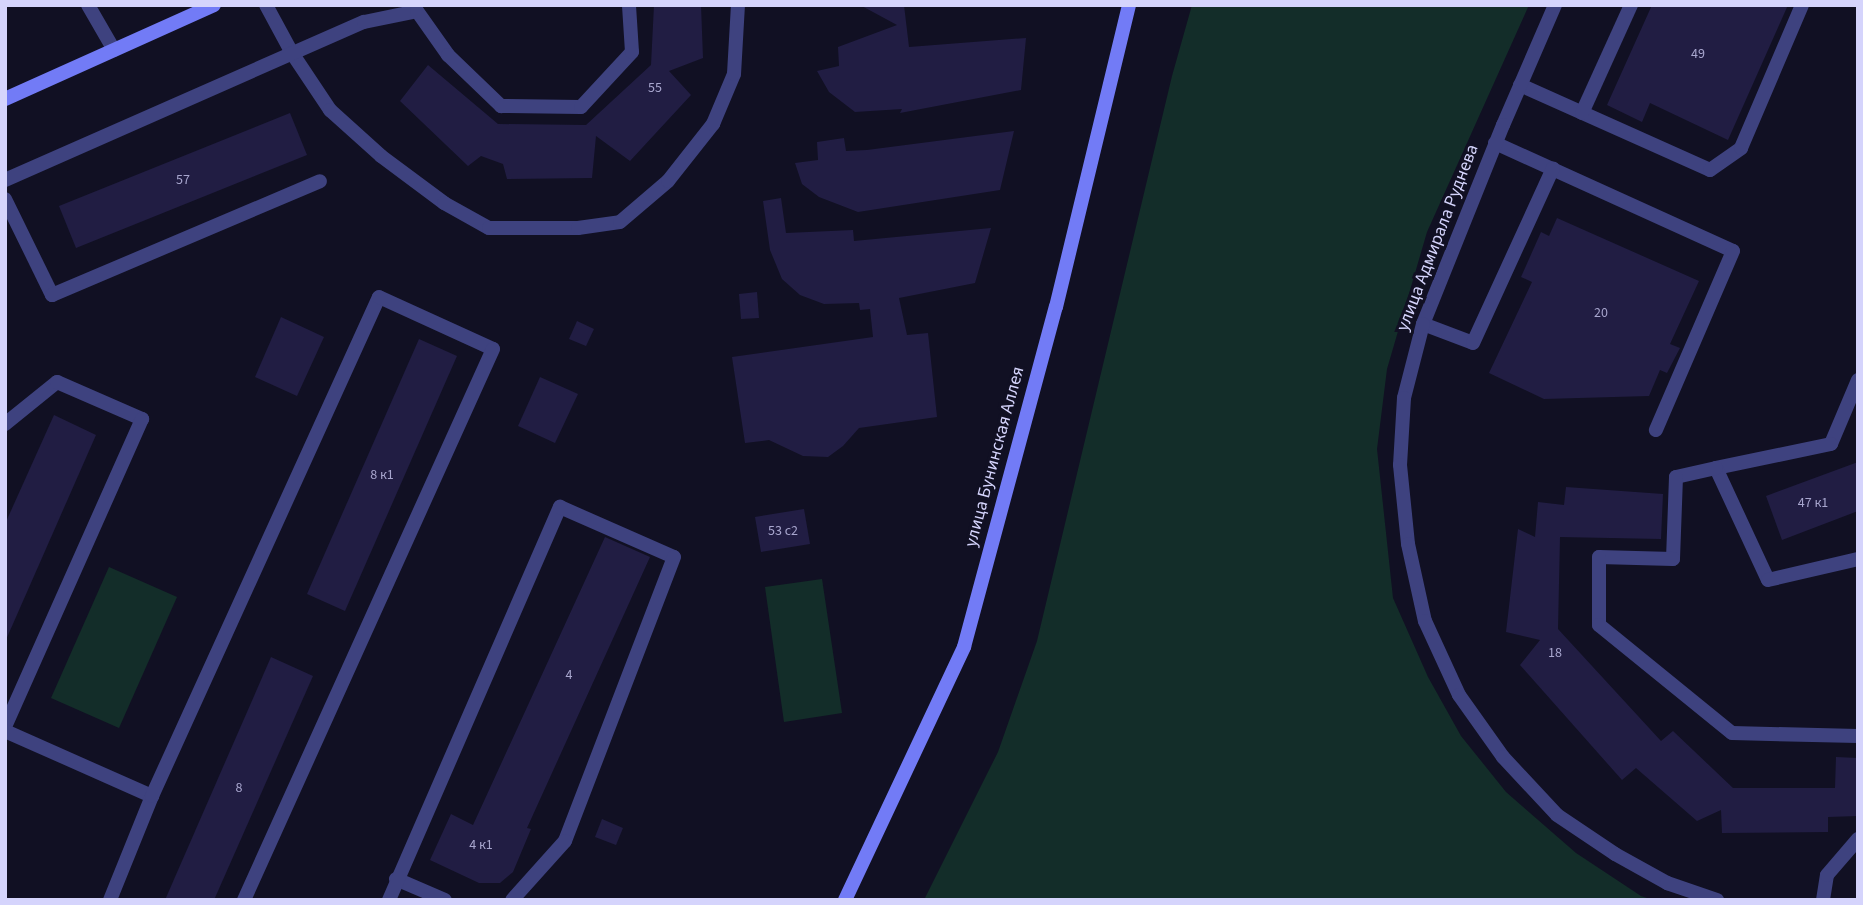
<!DOCTYPE html>
<meta charset="utf-8">
<style>
body{margin:0}
#map{position:relative;width:1863px;height:905px;overflow:hidden;background:#111023;font-family:"Source Sans 3",sans-serif}
div>[style]{position:absolute}
.green>*{inset:0;background:#132d29}
.building>*{inset:0;background:#211d43}
.lane>*{height:14px;margin:-7px;padding:0 7px;transform-origin:7px;border-radius:7px;background:#3e427f}
.street>*{height:14px;margin:-7px;padding:0 7px;transform-origin:7px;border-radius:7px;background:#3e427f}
.secondary>*{height:14px;margin:-7px;padding:0 7px;transform-origin:7px;border-radius:7px;background:#727bf6}
span{translate:-50% -50%;white-space:nowrap;text-align:center;line-height:1.15;-webkit-text-stroke:6px #111023;paint-order:stroke}
.number-label{font-size:14px;color:#a8a6ce}
.number-label span{-webkit-text-stroke-width:0}
.street-label{font-size:18px;color:#d5d4fc}
.frame{position:absolute;inset:0;border:7px solid #d5d4fc;pointer-events:none}
</style>
<div id="map">
<div class="green">
<div style="clip-path:polygon(1192px 5px,1529px 5px,1427px 232px,1387px 369px,1377px 449px,1393px 598px,1428px 677px,1461px 736px,1506px 792px,1576px 853px,1641px 896px,1653px 900px,924px 900px,998px 752px,1037px 641px,1172px 76px)"></div>
<div style="clip-path:polygon(109px 567px,177px 597px,119px 728px,51px 698px)"></div>
<div style="clip-path:polygon(822px 579px,842px 713px,784px 722px,765px 587px)"></div>
</div>
<div class="building">
<div style="clip-path:polygon(654px 5px,701px 5px,703px 58px,669px 71px,691px 95px,630px 161px,596px 136px,592px 178px,507px 179px,503px 164px,481px 156px,468px 166px,400px 101px,428px 65px,498px 124px,586px 125px,651px 65px)"></div>
<div style="clip-path:polygon(860px 5px,904px 5px,909px 47px,1026px 38px,1021px 90px,900px 113px,902px 109px,855px 112px,829px 92px,817px 71px,839px 66px,838px 47px,897px 25px)"></div>
<div style="clip-path:polygon(1652px 5px,1788px 5px,1728px 140px,1650px 103px,1642px 122px,1607px 105px)"></div>
<div style="clip-path:polygon(290px 113px,307px 155px,76px 248px,59px 206px)"></div>
<div style="clip-path:polygon(1014px 131px,1000px 190px,858px 212px,819px 197px,802px 184px,795px 163px,818px 160px,817px 142px,844px 138px,846px 151px,867px 150px)"></div>
<div style="clip-path:polygon(781px 198px,786px 233px,853px 230px,854px 241px,991px 228px,975px 283px,899px 298px,907px 335px,928px 333px,937px 417px,859px 428px,843px 446px,828px 457px,803px 456px,769px 440px,745px 443px,732px 357px,873px 337px,870px 309px,860px 310px,859px 303px,824px 304px,800px 295px,782px 279px,770px 250px,763px 201px)"></div>
<div style="clip-path:polygon(1557px 218px,1699px 281px,1670px 344px,1680px 348px,1667px 373px,1660px 370px,1649px 396px,1544px 399px,1489px 373px,1532px 282px,1521px 277px,1541px 232px,1549px 236px)"></div>
<div style="clip-path:polygon(757px 292px,759px 318px,741px 319px,739px 294px)"></div>
<div style="clip-path:polygon(281px 317px,324px 337px,297px 396px,255px 377px)"></div>
<div style="clip-path:polygon(577px 321px,594px 329px,586px 346px,569px 339px)"></div>
<div style="clip-path:polygon(419px 339px,457px 356px,345px 611px,307px 594px)"></div>
<div style="clip-path:polygon(540px 377px,578px 394px,555px 443px,518px 426px)"></div>
<div style="clip-path:polygon(54px 415px,96px 435px,5px 642px,5px 524px)"></div>
<div style="clip-path:polygon(1858px 462px,1858px 511px,1782px 540px,1766px 496px)"></div>
<div style="clip-path:polygon(1566px 487px,1663px 494px,1661px 539px,1560px 537px,1558px 629px,1661px 741px,1673px 731px,1733px 788px,1835px 788px,1836px 757px,1858px 758px,1858px 816px,1828px 817px,1828px 832px,1722px 833px,1721px 810px,1697px 821px,1636px 768px,1622px 780px,1520px 665px,1540px 640px,1506px 632px,1518px 529px,1535px 537px,1538px 502px,1564px 505px)"></div>
<div style="clip-path:polygon(804px 509px,810px 544px,761px 552px,755px 517px)"></div>
<div style="clip-path:polygon(605px 537px,650px 557px,527px 828px,531px 829px,513px 872px,500px 883px,479px 883px,430px 860px,451px 814px,473px 825px)"></div>
<div style="clip-path:polygon(271px 657px,313px 676px,214px 900px,165px 900px)"></div>
<div style="clip-path:polygon(602px 819px,623px 828px,616px 845px,595px 837px)"></div>
</div>
<div class="lane">
<div style="left:88px;top:5px;width:52px;rotate:60deg"></div>
<div style="left:266px;top:5px;width:55px;rotate:61.6deg"></div>
<div style="left:292px;top:53px;width:69px;rotate:56.3deg"></div>
<div style="left:330px;top:110px;width:69px;rotate:42deg"></div>
<div style="left:381px;top:156px;width:79px;rotate:36.7deg"></div>
<div style="left:444px;top:203px;width:51px;rotate:29.1deg"></div>
<div style="left:489px;top:228px;width:89px"></div>
<div style="left:578px;top:228px;width:42px;rotate:-8.1deg"></div>
<div style="left:620px;top:222px;width:63px;rotate:-40.5deg"></div>
<div style="left:668px;top:181px;width:73px;rotate:-51.7deg"></div>
<div style="left:713px;top:124px;width:54px;rotate:-67.2deg"></div>
<div style="left:734px;top:74px;width:69px;rotate:-86.7deg"></div>
<div style="left:1520px;top:85px;width:208px;rotate:24.1deg"></div>
<div style="left:1710px;top:170px;width:38px;rotate:-35deg"></div>
<div style="left:1741px;top:148px;width:155px;rotate:-66.9deg"></div>
<div style="left:1582px;top:113px;width:119px;rotate:-65.6deg"></div>
<div style="left:1495px;top:143px;width:261px;rotate:24.4deg"></div>
<div style="left:1733px;top:251px;width:195px;rotate:113.3deg"></div>
<div style="left:5px;top:180px;width:392px;rotate:-23.8deg"></div>
<div style="left:364px;top:22px;width:54px;rotate:-11.7deg"></div>
<div style="left:417px;top:11px;width:54px;rotate:54.8deg"></div>
<div style="left:448px;top:55px;width:74px;rotate:43.9deg"></div>
<div style="left:501px;top:106px;width:80px;rotate:0.7deg"></div>
<div style="left:581px;top:107px;width:75px;rotate:-47.2deg"></div>
<div style="left:632px;top:52px;width:47px;rotate:-93.7deg"></div>
<div style="left:5px;top:199px;width:107px;rotate:63.9deg"></div>
<div style="left:52px;top:295px;width:291px;rotate:-23deg"></div>
<div style="left:1423px;top:324px;width:53px;rotate:20.8deg"></div>
<div style="left:1473px;top:343px;width:192px;rotate:-65.4deg"></div>
<div style="left:1858px;top:380px;width:69px;rotate:112.9deg"></div>
<div style="left:1831px;top:444px;width:117px;rotate:168.2deg"></div>
<div style="left:1716px;top:468px;width:123px;rotate:65.1deg"></div>
<div style="left:1768px;top:580px;width:92px;rotate:-13.1deg"></div>
<div style="left:5px;top:424px;width:67px;rotate:-38.9deg"></div>
<div style="left:57px;top:382px;width:93px;rotate:23.5deg"></div>
<div style="left:142px;top:419px;width:337px;rotate:114deg"></div>
<div style="left:1716px;top:468px;width:41px;rotate:167.3deg"></div>
<div style="left:1676px;top:477px;width:82px;rotate:92.1deg"></div>
<div style="left:1673px;top:559px;width:74px;rotate:-178.5deg"></div>
<div style="left:1599px;top:557px;width:68px;rotate:90deg"></div>
<div style="left:1599px;top:625px;width:171px;rotate:39.1deg"></div>
<div style="left:1732px;top:733px;width:126px;rotate:1.4deg"></div>
<div style="left:5px;top:731px;width:161px;rotate:23.9deg"></div>
<div style="left:396px;top:879px;width:53px;rotate:23.2deg"></div>
<div style="left:110px;top:900px;width:112px;rotate:-68deg"></div>
<div style="left:152px;top:796px;width:548px;rotate:-65.54deg"></div>
<div style="left:379px;top:297px;width:125px;rotate:24.5deg"></div>
<div style="left:493px;top:349px;width:605px;rotate:114.32deg"></div>
<div style="left:389px;top:900px;width:429px;rotate:-66.5deg"></div>
<div style="left:560px;top:507px;width:124px;rotate:23.7deg"></div>
<div style="left:674px;top:557px;width:304px;rotate:111deg"></div>
<div style="left:565px;top:841px;width:79px;rotate:131.9deg"></div>
<div style="left:1823px;top:900px;width:25px;rotate:-81deg"></div>
<div style="left:1827px;top:875px;width:48px;rotate:-49.3deg"></div>
</div>
<div class="street">
<div style="left:1555px;top:5px;width:131px;rotate:113.4deg"></div>
<div style="left:1503px;top:125px;width:214px;rotate:111.9deg"></div>
<div style="left:1423px;top:324px;width:76px;rotate:104.4deg"></div>
<div style="left:1404px;top:398px;width:67px;rotate:93.4deg"></div>
<div style="left:1400px;top:465px;width:79px;rotate:84.2deg"></div>
<div style="left:1408px;top:544px;width:79px;rotate:77.6deg"></div>
<div style="left:1425px;top:621px;width:81px;rotate:65.3deg"></div>
<div style="left:1459px;top:695px;width:76px;rotate:54.6deg"></div>
<div style="left:1503px;top:757px;width:79px;rotate:47deg"></div>
<div style="left:1557px;top:815px;width:70px;rotate:33.9deg"></div>
<div style="left:1615px;top:854px;width:60px;rotate:29.1deg"></div>
<div style="left:1667px;top:883px;width:53px;rotate:18.8deg"></div>
</div>
<div class="secondary">
<div style="left:5px;top:99px;width:229px;rotate:-24.2deg"></div>
<div style="left:845px;top:900px;width:280px;rotate:-64.8deg"></div>
<div style="left:964px;top:647px;width:352px;rotate:-74.9deg"></div>
<div style="left:1056px;top:307px;width:311px;rotate:-76.4deg"></div>
</div>
<div class="number-label">
<span style="left:1698px;top:54px">49</span>
<span style="left:655px;top:88px">55</span>
<span style="left:183px;top:180px">57</span>
<span style="left:1601px;top:313px">20</span>
<span style="left:382px;top:475px">8 к1</span>
<span style="left:1813px;top:503px">47 к1</span>
<span style="left:783px;top:531px">53 с2</span>
<span style="left:1555px;top:653px">18</span>
<span style="left:569px;top:675px">4</span>
<span style="left:239px;top:788px">8</span>
<span style="left:481px;top:845px">4 к1</span>
</div>
<div class="street-label">
<span style="left:1438px;top:238px;rotate:-69deg">улица Адмирала Руднева</span>
<span style="left:995px;top:457px;rotate:-75deg">улица Бунинская Аллея</span>
</div>
<div class="frame"></div>
</div>
